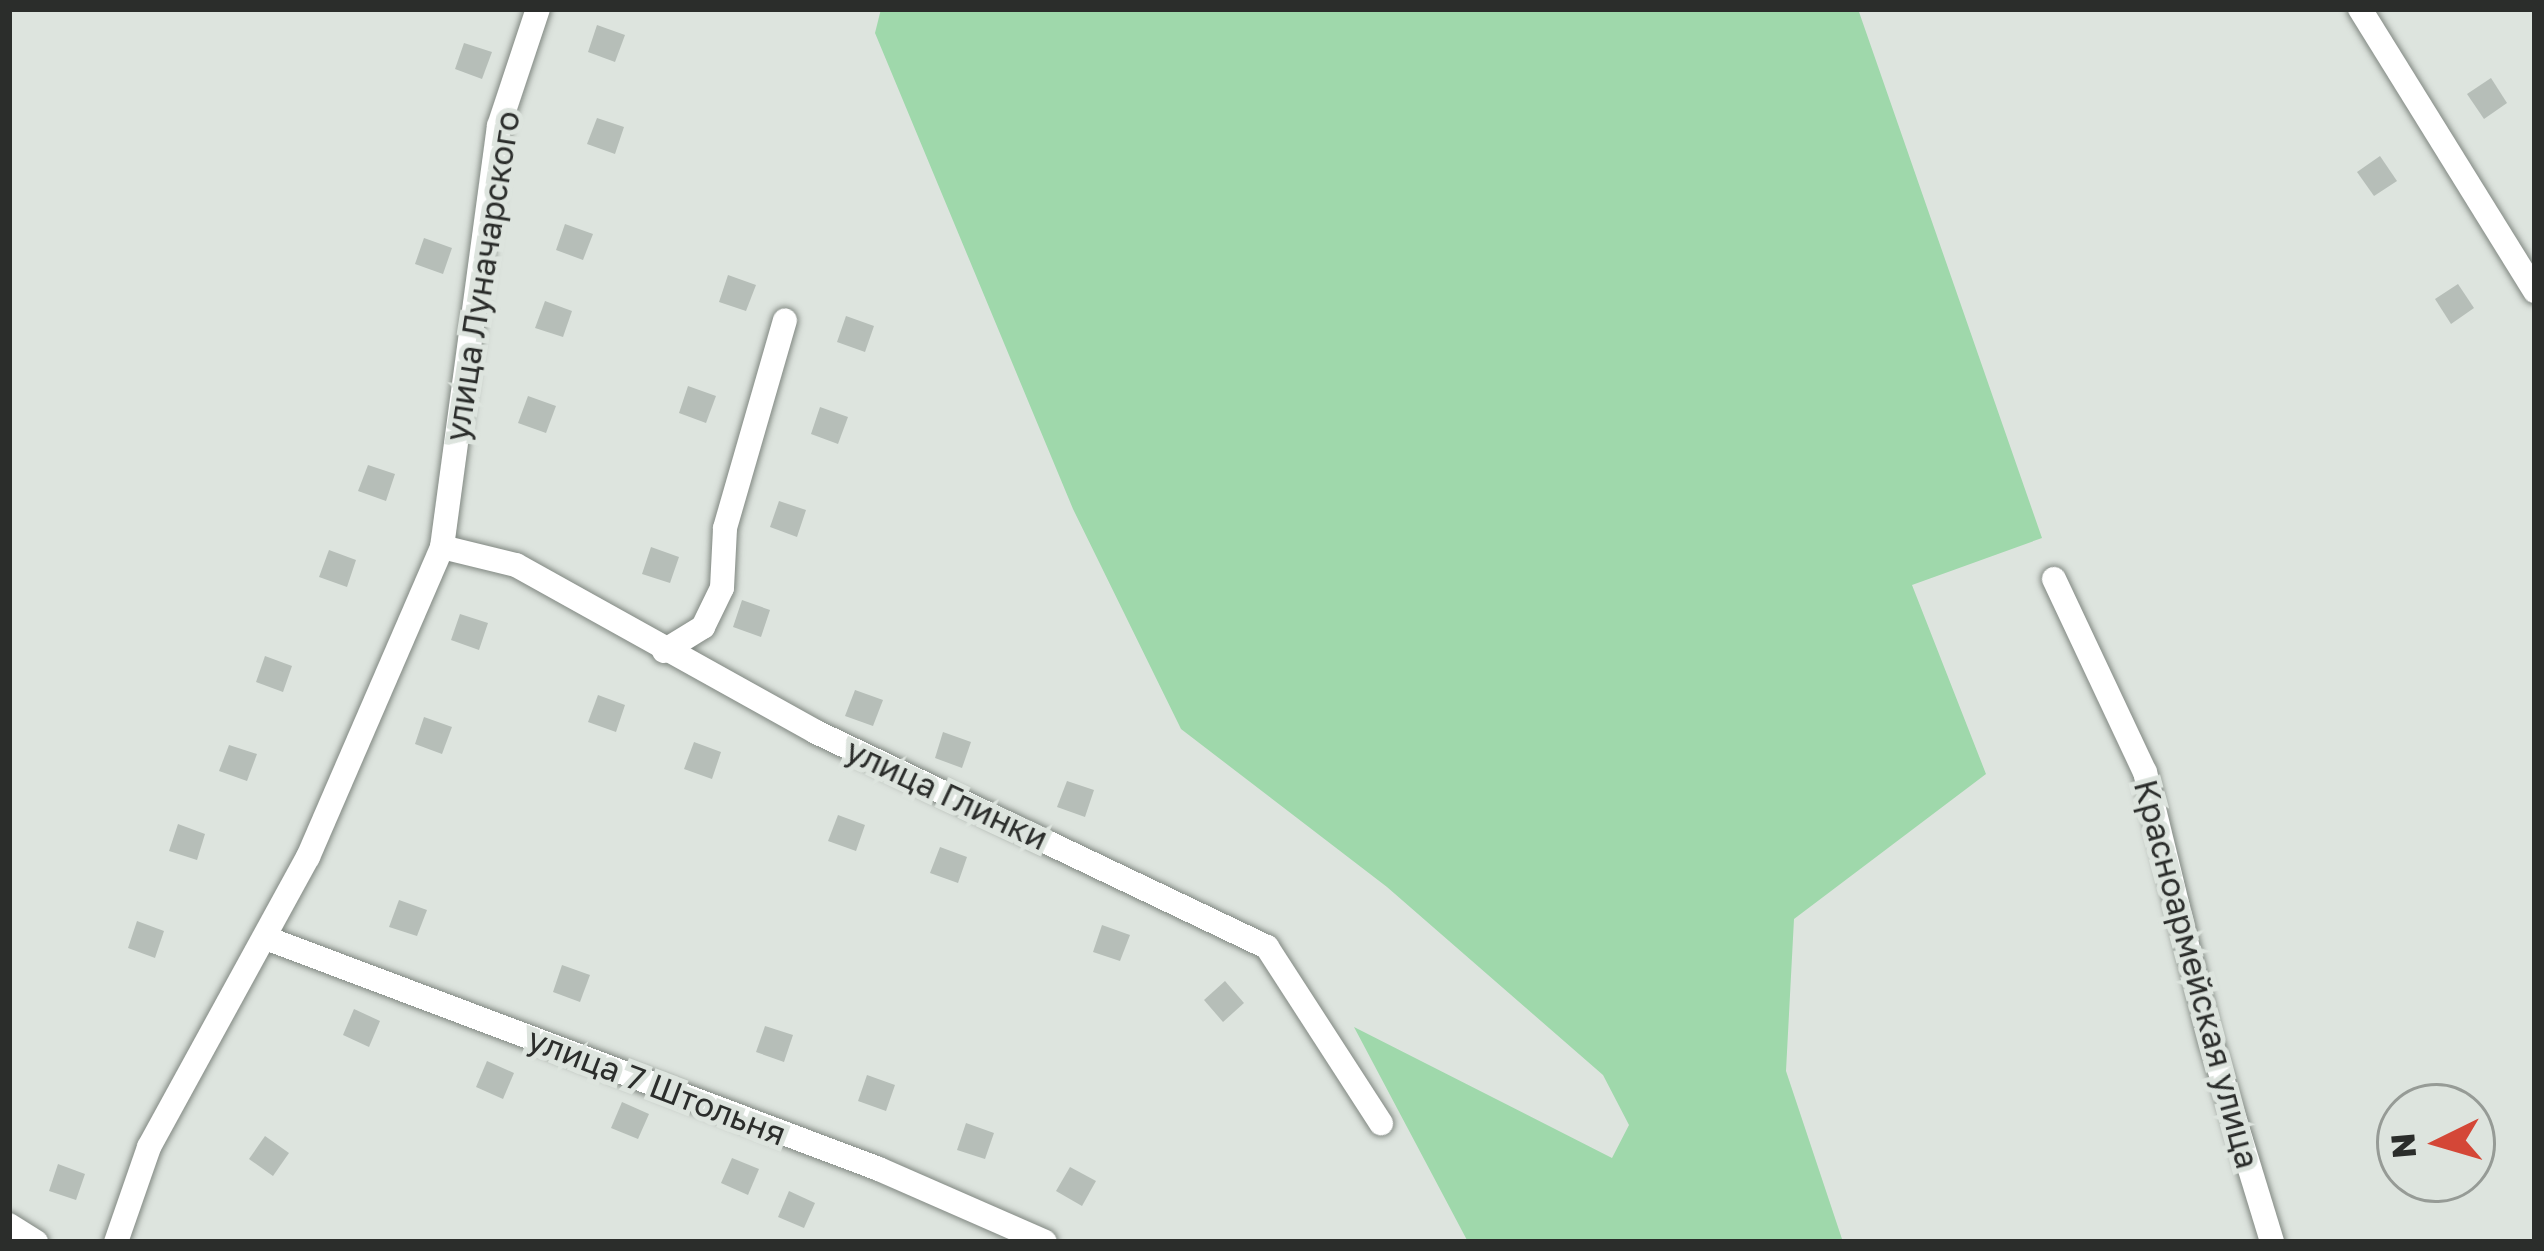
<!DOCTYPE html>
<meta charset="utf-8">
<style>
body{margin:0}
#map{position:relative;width:2544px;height:1251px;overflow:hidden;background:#dde4de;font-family:"Golos Text",sans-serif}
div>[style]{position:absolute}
.green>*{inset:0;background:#9fd8ab}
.building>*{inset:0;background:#b6beb8}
.roads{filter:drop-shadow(0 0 3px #808781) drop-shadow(0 0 3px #808781)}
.minor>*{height:24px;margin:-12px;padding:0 12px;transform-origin:12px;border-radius:12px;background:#fff}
span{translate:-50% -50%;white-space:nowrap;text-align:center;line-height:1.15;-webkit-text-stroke:10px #dde4de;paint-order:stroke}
.street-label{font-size:33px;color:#2b2d2b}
.frame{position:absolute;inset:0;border:12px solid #2b2d2b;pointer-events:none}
.north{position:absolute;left:2376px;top:1083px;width:120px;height:120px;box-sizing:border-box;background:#dde4de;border:3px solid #969b96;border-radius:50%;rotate:265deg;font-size:33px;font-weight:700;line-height:48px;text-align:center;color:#2b2d2b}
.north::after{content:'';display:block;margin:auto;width:42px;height:54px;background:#d44737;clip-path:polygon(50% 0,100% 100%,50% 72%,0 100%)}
</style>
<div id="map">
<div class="green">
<div style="clip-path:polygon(881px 9px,1858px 9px,2042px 538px,1912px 585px,1986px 774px,1794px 919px,1786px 1071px,1843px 1242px,1468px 1242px,1354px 1027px,1612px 1158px,1629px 1125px,1603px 1075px,1387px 887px,1181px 729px,1073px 509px,875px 33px)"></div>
</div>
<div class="building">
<div style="clip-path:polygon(597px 25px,625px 35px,615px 62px,588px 52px)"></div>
<div style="clip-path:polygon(464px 43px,492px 52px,482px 79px,455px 69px)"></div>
<div style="clip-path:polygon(2491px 78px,2507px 103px,2484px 119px,2467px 94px)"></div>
<div style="clip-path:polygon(597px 118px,624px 127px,615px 154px,587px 144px)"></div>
<div style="clip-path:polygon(2380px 156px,2397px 181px,2374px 196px,2357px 172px)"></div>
<div style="clip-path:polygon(565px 224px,593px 234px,583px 260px,556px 250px)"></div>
<div style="clip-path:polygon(424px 238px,452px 248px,443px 274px,415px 264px)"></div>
<div style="clip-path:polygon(728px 275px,756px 285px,746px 311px,719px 302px)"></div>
<div style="clip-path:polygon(2458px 284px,2474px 308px,2451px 324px,2435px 299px)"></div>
<div style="clip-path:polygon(545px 301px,572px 311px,563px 337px,535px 328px)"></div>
<div style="clip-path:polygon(846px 316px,874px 326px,865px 352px,837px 342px)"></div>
<div style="clip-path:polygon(688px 386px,716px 396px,706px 423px,679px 413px)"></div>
<div style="clip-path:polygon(528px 396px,556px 406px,546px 433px,518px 423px)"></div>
<div style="clip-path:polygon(820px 407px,848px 417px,838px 444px,811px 434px)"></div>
<div style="clip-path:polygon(368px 465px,395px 474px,386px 501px,358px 491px)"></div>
<div style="clip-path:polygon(779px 501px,806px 510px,797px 537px,770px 527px)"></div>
<div style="clip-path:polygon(651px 547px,679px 557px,670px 583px,642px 574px)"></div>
<div style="clip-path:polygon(329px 550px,356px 560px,347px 587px,319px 577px)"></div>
<div style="clip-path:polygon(742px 600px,770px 610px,761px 637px,733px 627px)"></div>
<div style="clip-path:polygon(460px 614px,488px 623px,479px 650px,451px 640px)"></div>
<div style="clip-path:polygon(265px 656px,292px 666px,283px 692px,256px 682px)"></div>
<div style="clip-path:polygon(855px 690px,883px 700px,873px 726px,845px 716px)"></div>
<div style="clip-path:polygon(598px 695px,625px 705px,616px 732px,588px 722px)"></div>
<div style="clip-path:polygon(424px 717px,452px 727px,442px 754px,415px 744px)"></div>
<div style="clip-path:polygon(943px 732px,971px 742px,962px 768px,935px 758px)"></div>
<div style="clip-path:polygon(694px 742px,721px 752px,712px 779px,684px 769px)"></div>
<div style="clip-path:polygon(229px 745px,257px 754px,247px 781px,219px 771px)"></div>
<div style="clip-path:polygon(1067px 781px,1094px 790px,1085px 817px,1057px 807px)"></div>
<div style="clip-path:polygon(838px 815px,865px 825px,856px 851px,828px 841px)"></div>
<div style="clip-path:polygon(178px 824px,205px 834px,197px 860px,169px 851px)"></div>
<div style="clip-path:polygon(940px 847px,967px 857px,958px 883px,930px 873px)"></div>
<div style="clip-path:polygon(399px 900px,427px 910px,417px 936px,389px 927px)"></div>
<div style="clip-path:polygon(137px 921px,164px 931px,155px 958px,128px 948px)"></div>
<div style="clip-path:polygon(1102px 925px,1130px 935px,1120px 961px,1093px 952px)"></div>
<div style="clip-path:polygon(562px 965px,590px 975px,580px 1002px,553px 992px)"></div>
<div style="clip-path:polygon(1225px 981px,1244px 1003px,1223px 1022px,1204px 1000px)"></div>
<div style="clip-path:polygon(354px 1009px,380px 1021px,369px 1047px,343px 1035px)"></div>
<div style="clip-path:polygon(765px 1026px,793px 1035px,784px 1062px,756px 1052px)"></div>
<div style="clip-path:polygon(487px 1061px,514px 1073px,503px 1099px,476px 1087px)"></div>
<div style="clip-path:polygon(867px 1075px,895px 1085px,886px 1111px,858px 1101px)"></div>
<div style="clip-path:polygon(622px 1102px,649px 1114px,638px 1139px,611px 1128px)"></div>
<div style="clip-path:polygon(966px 1123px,994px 1133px,985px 1159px,957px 1150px)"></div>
<div style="clip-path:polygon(265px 1136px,289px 1153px,273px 1176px,249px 1159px)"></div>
<div style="clip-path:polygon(732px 1158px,759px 1169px,748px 1195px,721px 1183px)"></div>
<div style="clip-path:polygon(58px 1164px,85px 1174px,76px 1200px,49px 1191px)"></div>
<div style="clip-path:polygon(1070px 1167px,1096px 1181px,1082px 1206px,1056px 1191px)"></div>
<div style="clip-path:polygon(789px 1191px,815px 1203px,804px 1228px,778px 1217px)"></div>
</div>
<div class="roads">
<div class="minor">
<div style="left:2360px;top:9px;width:332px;rotate:58.2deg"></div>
<div style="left:442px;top:547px;width:76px;rotate:13.7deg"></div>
<div style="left:516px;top:565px;width:343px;rotate:29.1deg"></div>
<div style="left:816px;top:732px;width:500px;rotate:25.5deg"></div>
<div style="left:1267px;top:947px;width:210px;rotate:57.1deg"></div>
<div style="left:2054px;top:579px;width:213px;rotate:64.8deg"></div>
<div style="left:2145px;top:772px;width:278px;rotate:76.3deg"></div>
<div style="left:2211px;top:1042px;width:209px;rotate:73deg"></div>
<div style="left:664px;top:651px;width:46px;rotate:-31.6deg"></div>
<div style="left:703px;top:627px;width:43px;rotate:-64deg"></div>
<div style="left:722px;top:588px;width:60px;rotate:-87.1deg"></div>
<div style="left:725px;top:528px;width:216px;rotate:-73.9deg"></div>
<div style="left:266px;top:938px;width:655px;rotate:20.65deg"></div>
<div style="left:879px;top:1169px;width:181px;rotate:23.7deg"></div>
<div style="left:9px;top:1225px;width:32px;rotate:32deg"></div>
<div style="left:116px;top:1242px;width:101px;rotate:-70.8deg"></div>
<div style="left:149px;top:1147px;width:331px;rotate:-61.3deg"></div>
<div style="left:308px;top:857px;width:338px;rotate:-66.6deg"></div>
<div style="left:442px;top:547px;width:425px;rotate:-82.3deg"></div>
<div style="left:499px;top:126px;width:123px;rotate:-71.6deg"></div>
</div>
</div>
<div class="street-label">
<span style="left:482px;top:276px;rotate:-81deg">улица Луначарского</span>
<span style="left:947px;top:794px;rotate:25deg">улица Глинки</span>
<span style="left:2197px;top:974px;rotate:75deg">Красноармейская улица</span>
<span style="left:657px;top:1086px;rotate:21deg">улица 7 Штольня</span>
</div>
<div class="frame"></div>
<div class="north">N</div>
</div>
